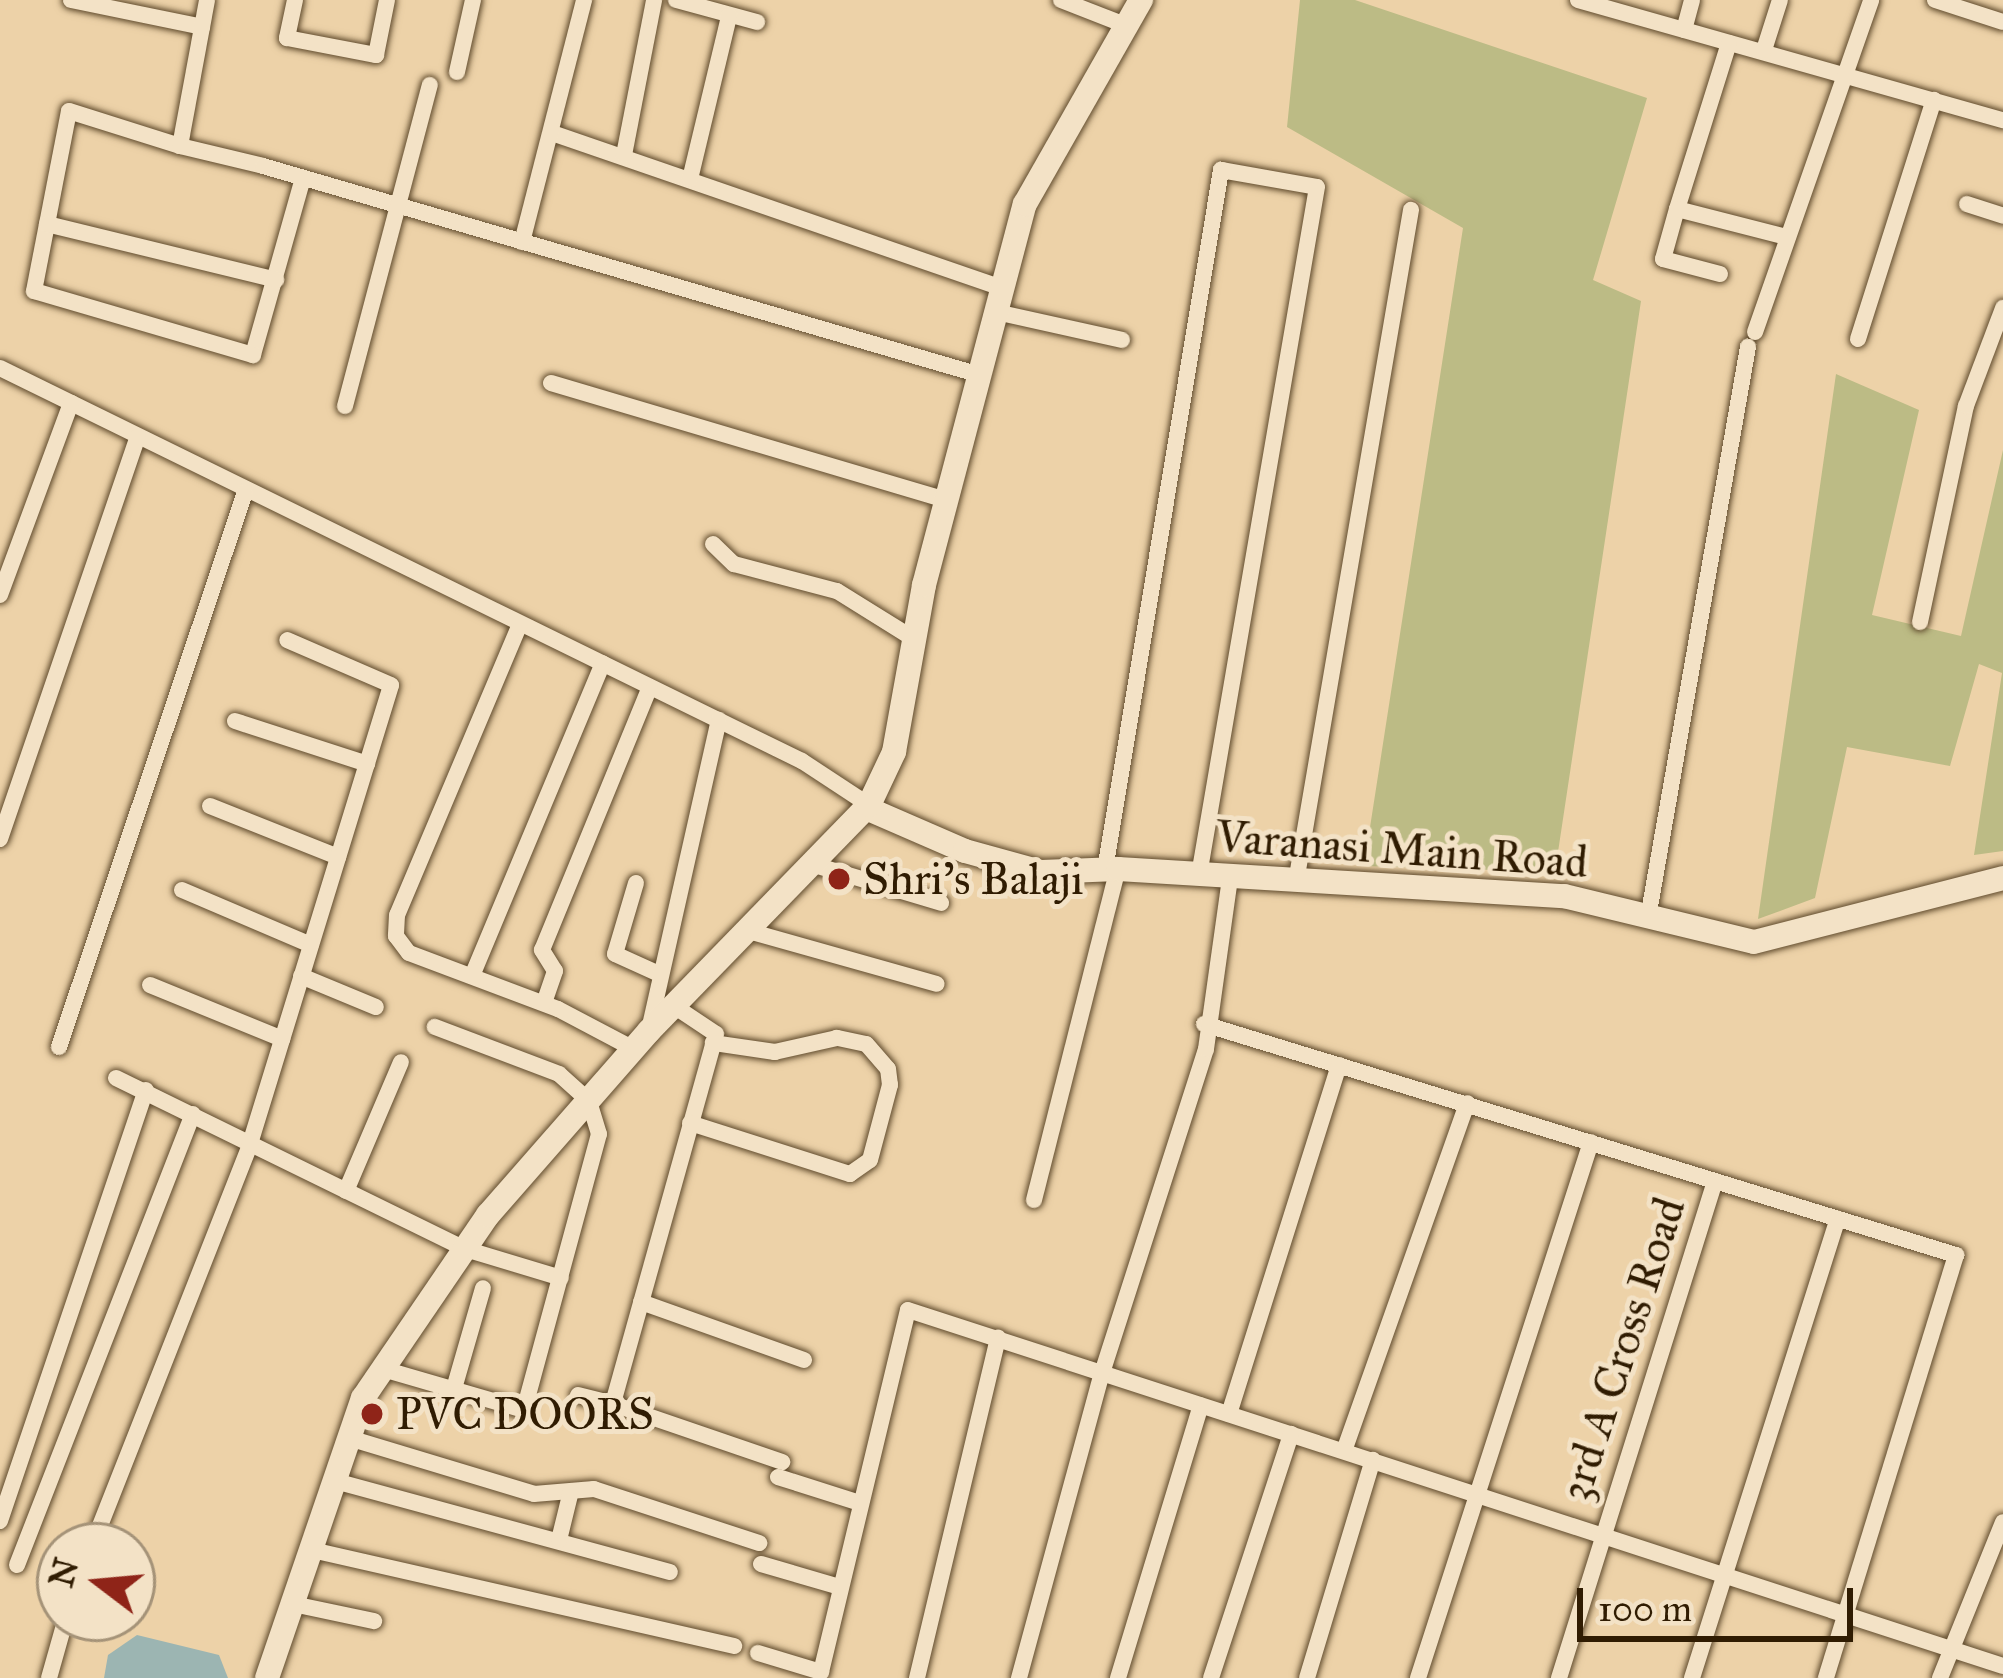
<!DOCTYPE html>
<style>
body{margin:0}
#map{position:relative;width:2003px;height:1678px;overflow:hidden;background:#edd2a8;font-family:"IM FELL Great Primer",serif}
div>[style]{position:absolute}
.green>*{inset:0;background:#bcbb85}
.water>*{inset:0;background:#9cb5b2}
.roads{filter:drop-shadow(0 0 3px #5f4a2c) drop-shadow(0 0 3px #5f4a2c)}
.street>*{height:16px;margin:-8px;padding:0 8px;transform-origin:8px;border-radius:8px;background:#f3e2c6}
.secondary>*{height:24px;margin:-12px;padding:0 12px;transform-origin:12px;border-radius:12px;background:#f3e2c6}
.dots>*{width:33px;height:33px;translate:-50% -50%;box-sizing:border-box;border:6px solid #f3e2c6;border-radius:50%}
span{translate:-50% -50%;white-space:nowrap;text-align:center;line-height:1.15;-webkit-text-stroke:10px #f3e2c6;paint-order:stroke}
.street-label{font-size:45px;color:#301c02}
.poi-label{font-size:45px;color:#301c02}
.left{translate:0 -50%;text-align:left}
.north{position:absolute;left:36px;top:1522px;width:120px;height:120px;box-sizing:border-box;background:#f3e2c6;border:3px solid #a59378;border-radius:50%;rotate:286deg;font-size:33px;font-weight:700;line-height:48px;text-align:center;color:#301c02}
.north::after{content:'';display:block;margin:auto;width:42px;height:54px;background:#8f2418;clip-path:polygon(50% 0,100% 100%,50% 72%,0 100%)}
.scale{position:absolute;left:1577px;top:1588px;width:276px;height:54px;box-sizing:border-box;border:6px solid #301c02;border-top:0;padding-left:15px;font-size:36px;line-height:42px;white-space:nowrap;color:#301c02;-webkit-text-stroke:9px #f3e2c6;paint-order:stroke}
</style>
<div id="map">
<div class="green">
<div style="clip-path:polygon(1300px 0,1355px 0,1647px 98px,1593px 280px,1641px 301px,1555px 872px,1364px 866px,1463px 228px,1287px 127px)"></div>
<div style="clip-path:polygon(1836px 374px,1919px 410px,1872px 615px,1961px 636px,2003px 450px,2003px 851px,1974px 855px,2002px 673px,1979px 664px,1950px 766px,1847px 747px,1815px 898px,1758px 919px)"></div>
</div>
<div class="water">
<div style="clip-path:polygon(137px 1635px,219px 1655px,228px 1678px,104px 1678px,108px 1655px)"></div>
</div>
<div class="roads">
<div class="street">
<div style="left:71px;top:0;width:134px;rotate:11.6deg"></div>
<div style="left:295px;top:0;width:39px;rotate:102deg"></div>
<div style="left:287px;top:38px;width:91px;rotate:10.8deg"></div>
<div style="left:376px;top:55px;width:56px;rotate:-78.7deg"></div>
<div style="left:676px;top:0;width:84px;rotate:15.2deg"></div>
<div style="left:1061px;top:0;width:69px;rotate:21.3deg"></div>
<div style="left:1578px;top:0;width:442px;rotate:15.8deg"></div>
<div style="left:1935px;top:0;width:71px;rotate:17.9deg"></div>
<div style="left:1684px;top:30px;width:31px;rotate:-75deg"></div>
<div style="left:1764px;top:50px;width:52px;rotate:-72.3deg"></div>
<div style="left:457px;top:72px;width:74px;rotate:-77.5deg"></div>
<div style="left:552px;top:133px;width:476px;rotate:19deg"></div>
<div style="left:180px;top:146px;width:148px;rotate:-79.5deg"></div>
<div style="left:624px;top:155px;width:158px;rotate:-79deg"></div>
<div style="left:303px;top:178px;width:184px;rotate:105.8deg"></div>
<div style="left:253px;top:355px;width:228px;rotate:-163.7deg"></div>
<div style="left:34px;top:291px;width:183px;rotate:-79deg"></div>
<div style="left:69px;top:111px;width:116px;rotate:17.5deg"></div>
<div style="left:180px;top:146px;width:85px;rotate:13.5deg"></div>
<div style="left:263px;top:166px;width:747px;rotate:16.25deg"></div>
<div style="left:690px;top:179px;width:168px;rotate:-76.5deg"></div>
<div style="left:1967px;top:204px;width:38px;rotate:18deg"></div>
<div style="left:1677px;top:209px;width:174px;rotate:-72.6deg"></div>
<div style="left:47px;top:224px;width:236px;rotate:13.7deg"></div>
<div style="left:522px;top:242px;width:250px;rotate:-75.6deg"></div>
<div style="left:1720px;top:274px;width:59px;rotate:-165.3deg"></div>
<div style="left:1663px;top:259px;width:52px;rotate:-74.4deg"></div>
<div style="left:1677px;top:209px;width:114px;rotate:14.3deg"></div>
<div style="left:996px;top:312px;width:129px;rotate:12.5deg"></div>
<div style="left:1755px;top:332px;width:352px;rotate:-70.7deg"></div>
<div style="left:1858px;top:339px;width:251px;rotate:-72.4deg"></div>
<div style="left:0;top:368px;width:893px;rotate:26.11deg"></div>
<div style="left:802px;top:761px;width:80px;rotate:33.3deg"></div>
<div style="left:551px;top:383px;width:412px;rotate:16.5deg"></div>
<div style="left:345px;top:406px;width:332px;rotate:-75.2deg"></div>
<div style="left:713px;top:544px;width:29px;rotate:44deg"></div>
<div style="left:734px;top:564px;width:106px;rotate:14.7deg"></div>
<div style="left:837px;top:591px;width:91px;rotate:31.9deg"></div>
<div style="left:0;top:595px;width:205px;rotate:-69.7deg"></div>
<div style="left:1920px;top:622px;width:221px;rotate:-78deg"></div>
<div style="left:1966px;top:406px;width:105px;rotate:-69.3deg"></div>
<div style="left:520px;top:624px;width:316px;rotate:112.9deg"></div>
<div style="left:397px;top:915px;width:21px;rotate:93deg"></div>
<div style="left:396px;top:936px;width:21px;rotate:53deg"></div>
<div style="left:409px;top:953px;width:159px;rotate:20.6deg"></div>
<div style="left:558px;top:1009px;width:86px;rotate:27.8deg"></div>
<div style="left:235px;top:721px;width:139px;rotate:18deg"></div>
<div style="left:210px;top:806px;width:138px;rotate:21.7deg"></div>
<div style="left:0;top:839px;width:425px;rotate:-71.1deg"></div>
<div style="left:808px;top:863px;width:139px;rotate:16.7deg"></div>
<div style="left:1105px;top:870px;width:710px;rotate:-80.59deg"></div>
<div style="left:1221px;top:170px;width:97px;rotate:10deg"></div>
<div style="left:1317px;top:187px;width:698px;rotate:99.73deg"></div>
<div style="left:1296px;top:882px;width:682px;rotate:-80.29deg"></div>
<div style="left:636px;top:883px;width:74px;rotate:106.5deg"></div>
<div style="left:615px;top:954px;width:46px;rotate:24.3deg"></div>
<div style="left:182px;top:890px;width:140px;rotate:23.1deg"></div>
<div style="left:1648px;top:918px;width:580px;rotate:-80.07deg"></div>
<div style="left:745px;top:930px;width:199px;rotate:15.7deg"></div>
<div style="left:301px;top:976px;width:81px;rotate:22.5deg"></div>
<div style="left:472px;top:976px;width:339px;rotate:-67.3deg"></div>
<div style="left:150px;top:985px;width:143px;rotate:22.2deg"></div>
<div style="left:544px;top:1003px;width:34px;rotate:-71deg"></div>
<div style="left:555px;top:971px;width:25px;rotate:-122deg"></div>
<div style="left:542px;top:950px;width:284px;rotate:-67.7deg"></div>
<div style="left:674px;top:1006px;width:50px;rotate:33.7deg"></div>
<div style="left:716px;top:1034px;width:384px;rotate:105.6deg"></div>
<div style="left:613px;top:1404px;width:179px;rotate:18.9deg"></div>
<div style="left:1204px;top:1024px;width:787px;rotate:17.08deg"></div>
<div style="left:1956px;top:1255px;width:443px;rotate:107.1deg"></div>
<div style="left:649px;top:1030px;width:318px;rotate:-77.3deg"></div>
<div style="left:59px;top:1047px;width:585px;rotate:-71.47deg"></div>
<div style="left:116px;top:1078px;width:389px;rotate:26.1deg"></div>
<div style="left:465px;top:1249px;width:100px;rotate:16.8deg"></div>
<div style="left:690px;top:1123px;width:168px;rotate:17.7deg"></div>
<div style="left:850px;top:1174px;width:24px;rotate:-35deg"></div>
<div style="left:870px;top:1160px;width:78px;rotate:-75.1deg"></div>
<div style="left:890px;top:1085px;width:16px;rotate:-97deg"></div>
<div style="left:888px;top:1069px;width:33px;rotate:-131deg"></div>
<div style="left:866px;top:1044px;width:30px;rotate:-168deg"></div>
<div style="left:837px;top:1038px;width:64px;rotate:167.3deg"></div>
<div style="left:775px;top:1052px;width:63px;rotate:-171.7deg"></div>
<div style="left:346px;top:1191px;width:140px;rotate:-66.9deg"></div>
<div style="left:1034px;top:1200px;width:341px;rotate:-75.8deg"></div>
<div style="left:641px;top:1302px;width:173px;rotate:19.6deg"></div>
<div style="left:383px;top:1369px;width:147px;rotate:16.2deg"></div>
<div style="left:524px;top:1410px;width:286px;rotate:-74.8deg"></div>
<div style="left:599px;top:1134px;width:34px;rotate:-107deg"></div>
<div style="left:589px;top:1101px;width:40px;rotate:-138deg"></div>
<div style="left:559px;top:1074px;width:133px;rotate:-159.2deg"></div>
<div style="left:453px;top:1392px;width:108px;rotate:-73.9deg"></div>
<div style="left:578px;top:1395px;width:36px;rotate:14deg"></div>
<div style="left:1229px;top:1414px;width:366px;rotate:-72.5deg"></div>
<div style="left:349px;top:1438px;width:193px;rotate:16.8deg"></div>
<div style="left:534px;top:1494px;width:60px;rotate:-4.8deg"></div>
<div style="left:594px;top:1489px;width:174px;rotate:18.1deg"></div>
<div style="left:1344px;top:1451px;width:369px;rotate:-70.5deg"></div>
<div style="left:778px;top:1477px;width:83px;rotate:17.6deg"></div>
<div style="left:335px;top:1481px;width:347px;rotate:15.2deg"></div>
<div style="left:0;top:1521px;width:455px;rotate:-71.3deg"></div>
<div style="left:559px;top:1540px;width:50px;rotate:-76.2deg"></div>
<div style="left:92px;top:1546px;width:429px;rotate:-68.5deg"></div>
<div style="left:249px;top:1147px;width:483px;rotate:-72.9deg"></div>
<div style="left:391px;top:685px;width:113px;rotate:-156.6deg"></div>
<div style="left:312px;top:1550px;width:433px;rotate:12.8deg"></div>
<div style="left:761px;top:1564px;width:78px;rotate:16.3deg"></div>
<div style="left:17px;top:1565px;width:484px;rotate:-68.7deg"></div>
<div style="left:293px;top:1604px;width:83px;rotate:11.9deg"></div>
<div style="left:758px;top:1653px;width:66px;rotate:16.8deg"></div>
<div style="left:821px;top:1672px;width:372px;rotate:-76.5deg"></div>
<div style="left:908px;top:1310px;width:1151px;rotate:18.01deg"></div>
<div style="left:49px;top:1678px;width:62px;rotate:-74.2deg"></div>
<div style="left:917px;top:1678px;width:350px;rotate:-76.6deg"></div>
<div style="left:1019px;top:1678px;width:316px;rotate:-74.8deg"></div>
<div style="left:1102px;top:1373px;width:340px;rotate:-72.2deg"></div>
<div style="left:1206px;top:1049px;width:172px;rotate:-82deg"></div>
<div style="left:1118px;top:1678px;width:285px;rotate:-73.1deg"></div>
<div style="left:1211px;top:1678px;width:257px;rotate:-71.8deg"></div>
<div style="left:1307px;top:1678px;width:228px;rotate:-73.2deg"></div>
<div style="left:1418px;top:1678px;width:563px;rotate:-72.11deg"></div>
<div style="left:1559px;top:1678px;width:521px;rotate:-72.57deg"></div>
<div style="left:1692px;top:1678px;width:482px;rotate:-72.4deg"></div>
<div style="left:1940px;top:1678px;width:168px;rotate:-68deg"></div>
</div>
<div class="secondary">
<div style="left:866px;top:808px;width:108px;rotate:23.5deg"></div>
<div style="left:965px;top:851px;width:79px;rotate:15.4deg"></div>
<div style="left:1041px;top:872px;width:77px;rotate:-2.2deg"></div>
<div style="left:1118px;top:869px;width:447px;rotate:3.5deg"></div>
<div style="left:1564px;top:896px;width:195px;rotate:13.6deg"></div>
<div style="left:1754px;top:942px;width:257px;rotate:-14.4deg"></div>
<div style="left:267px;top:1678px;width:296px;rotate:-71.1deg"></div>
<div style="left:363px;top:1398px;width:222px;rotate:-55.7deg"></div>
<div style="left:488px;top:1215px;width:244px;rotate:-48.8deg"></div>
<div style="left:649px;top:1031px;width:315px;rotate:-45.8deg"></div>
<div style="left:869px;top:805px;width:59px;rotate:-64.7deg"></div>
<div style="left:894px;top:752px;width:170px;rotate:-79.8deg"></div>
<div style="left:924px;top:585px;width:394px;rotate:-75.2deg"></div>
<div style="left:1025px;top:204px;width:235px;rotate:-60.4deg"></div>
</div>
</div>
<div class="dots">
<div style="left:839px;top:879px;background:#8f2418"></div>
<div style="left:372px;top:1414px;background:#8f2418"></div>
</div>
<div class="street-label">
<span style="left:1402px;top:849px;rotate:4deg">Varanasi Main Road</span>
<span style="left:1622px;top:1349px;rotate:-72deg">3rd A Cross Road</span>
</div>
<div class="poi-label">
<span class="left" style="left:863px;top:879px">Shri's Balaji</span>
<span class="left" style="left:396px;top:1414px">PVC DOORS</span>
</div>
<div class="north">N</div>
<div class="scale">100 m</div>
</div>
